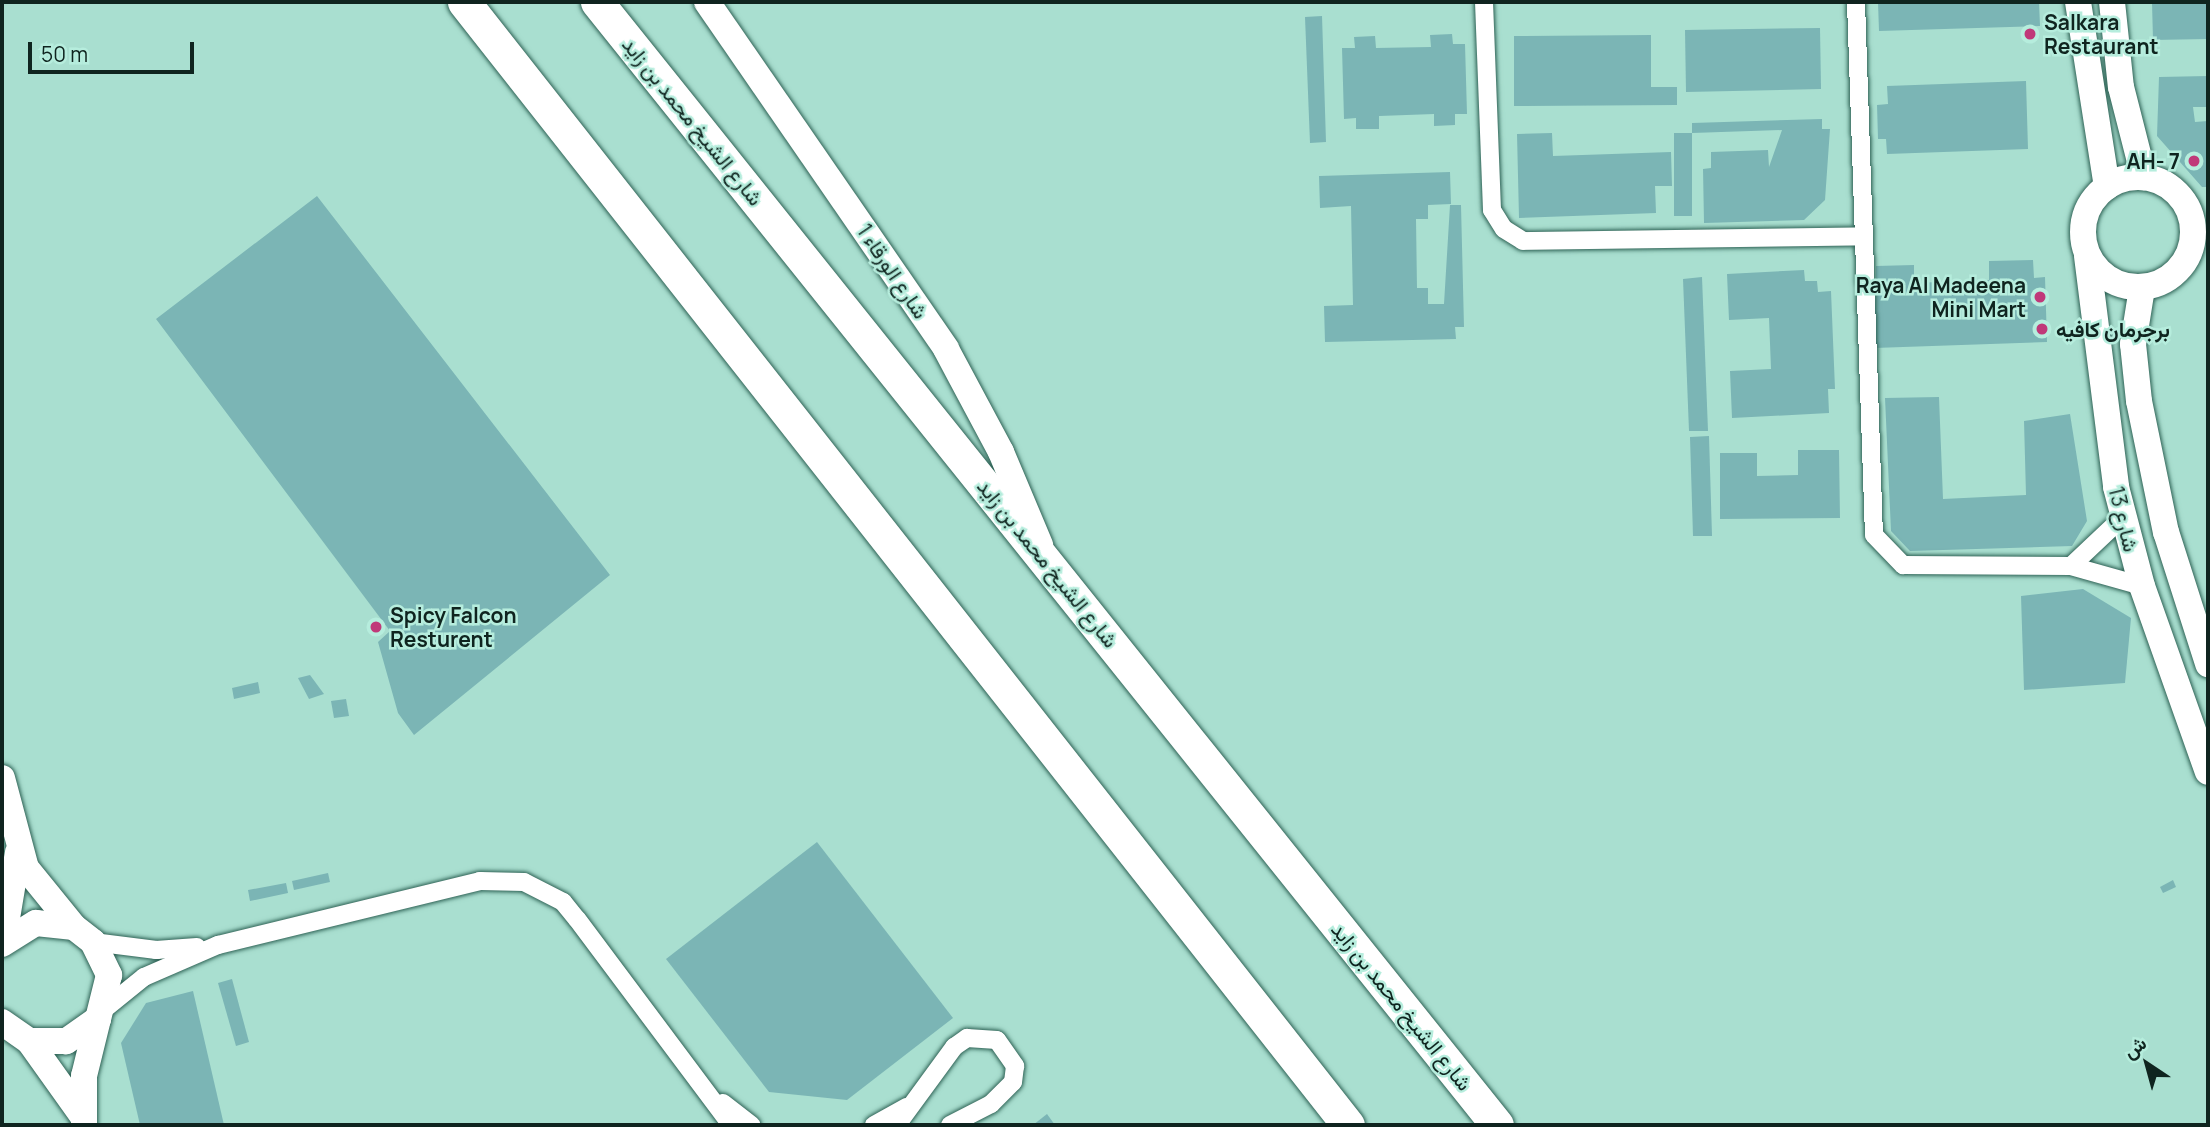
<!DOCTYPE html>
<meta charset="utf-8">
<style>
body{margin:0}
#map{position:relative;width:2210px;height:1127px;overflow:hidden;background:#a9dfd0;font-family:Manrope,Vazirmatn,sans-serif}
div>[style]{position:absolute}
.building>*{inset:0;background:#7bb5b5}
.roads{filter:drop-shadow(0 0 2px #2e6255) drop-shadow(0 0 2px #2e6255)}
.street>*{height:18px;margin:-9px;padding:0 9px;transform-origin:9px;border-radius:9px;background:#fff}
.secondary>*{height:26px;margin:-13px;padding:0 13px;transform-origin:13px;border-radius:13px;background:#fff}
.secondary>.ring{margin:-13px;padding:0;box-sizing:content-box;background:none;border:26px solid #fff;border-radius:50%}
.highway>*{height:33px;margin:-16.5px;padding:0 16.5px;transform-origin:16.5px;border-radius:16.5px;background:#fff}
.dots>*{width:19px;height:19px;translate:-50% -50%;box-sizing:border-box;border:4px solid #b6eddd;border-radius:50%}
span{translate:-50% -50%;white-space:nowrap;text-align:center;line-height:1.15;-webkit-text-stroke:5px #b6eddd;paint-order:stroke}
.poi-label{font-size:21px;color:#0f241f;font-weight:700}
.left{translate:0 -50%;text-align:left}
.right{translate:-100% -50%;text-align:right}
.street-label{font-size:21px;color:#0f241f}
.frame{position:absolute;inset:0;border:4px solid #0f241f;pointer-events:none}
.north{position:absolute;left:2112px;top:1029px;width:70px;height:70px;-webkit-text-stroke:5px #b6eddd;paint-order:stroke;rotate:324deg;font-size:19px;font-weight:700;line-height:28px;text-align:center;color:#0f241f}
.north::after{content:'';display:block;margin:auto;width:24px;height:32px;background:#0f241f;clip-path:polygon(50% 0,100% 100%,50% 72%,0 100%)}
.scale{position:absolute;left:28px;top:42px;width:166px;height:32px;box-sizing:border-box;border:4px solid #0f241f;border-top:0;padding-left:9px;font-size:21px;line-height:24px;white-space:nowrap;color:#0f241f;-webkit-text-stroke:5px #b6eddd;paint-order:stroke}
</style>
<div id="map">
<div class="building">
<div style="clip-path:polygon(1878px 2px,2039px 2px,2040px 26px,1879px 31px)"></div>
<div style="clip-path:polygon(2152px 2px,2208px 2px,2208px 39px,2153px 40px)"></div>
<div style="clip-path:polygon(1322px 16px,1326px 142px,1310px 143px,1305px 17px)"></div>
<div style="clip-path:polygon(1820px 28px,1821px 89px,1686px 92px,1685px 30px)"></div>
<div style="clip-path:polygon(1452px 34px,1453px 44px,1465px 44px,1467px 114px,1455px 114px,1455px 125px,1434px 126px,1434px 114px,1379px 116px,1379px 129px,1356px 129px,1356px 118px,1344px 119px,1342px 48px,1355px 48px,1354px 37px,1375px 36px,1376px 48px,1431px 47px,1430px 35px)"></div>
<div style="clip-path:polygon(1651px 35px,1651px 87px,1677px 87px,1677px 105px,1514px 106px,1514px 36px)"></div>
<div style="clip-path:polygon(2208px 76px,2208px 107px,2193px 107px,2195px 122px,2208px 121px,2208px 187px,2202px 187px,2157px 136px,2159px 77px)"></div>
<div style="clip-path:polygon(2026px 81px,2028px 149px,1887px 154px,1886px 139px,1878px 139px,1877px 105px,1888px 104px,1887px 86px)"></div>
<div style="clip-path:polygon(1822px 119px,1822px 129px,1830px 129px,1825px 200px,1804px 220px,1704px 223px,1703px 169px,1711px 168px,1711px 152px,1768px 150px,1769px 167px,1782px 130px,1692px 133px,1692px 123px)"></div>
<div style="clip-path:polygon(1552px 133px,1553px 156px,1671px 152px,1672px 186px,1655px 186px,1656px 213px,1519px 218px,1517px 134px)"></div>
<div style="clip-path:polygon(1674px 133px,1692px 133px,1692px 216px,1674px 216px)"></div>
<div style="clip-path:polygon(1450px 172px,1451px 204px,1428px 205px,1428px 219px,1416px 219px,1417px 288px,1428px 288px,1428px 304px,1444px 304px,1450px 205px,1461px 205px,1464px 327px,1455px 327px,1456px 339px,1325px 342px,1324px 306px,1353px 305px,1351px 206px,1320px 208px,1319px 176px)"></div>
<div style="clip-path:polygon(317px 196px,610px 575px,414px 735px,398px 713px,378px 642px,390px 631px,156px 319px)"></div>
<div style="clip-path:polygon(2033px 260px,2034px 278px,2045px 277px,2047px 342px,1874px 348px,1876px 266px,1914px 265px,1914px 283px,1989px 280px,1989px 261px)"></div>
<div style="clip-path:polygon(1804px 270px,1805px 281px,1817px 281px,1818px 292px,1831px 291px,1835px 389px,1828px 389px,1829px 413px,1732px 418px,1730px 371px,1771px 369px,1769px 318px,1729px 320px,1727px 274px)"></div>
<div style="clip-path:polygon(1702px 277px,1708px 431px,1689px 431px,1683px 279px)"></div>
<div style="clip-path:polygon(1939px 397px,1943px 499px,2026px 495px,2024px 421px,2070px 414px,2087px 521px,2072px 546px,1910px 551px,1891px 531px,1885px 398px)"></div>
<div style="clip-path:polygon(1709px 436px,1712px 536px,1693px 536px,1690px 437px)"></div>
<div style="clip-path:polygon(1798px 450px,1839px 450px,1840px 518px,1720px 519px,1720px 453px,1757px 453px,1757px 476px,1798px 475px)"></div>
<div style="clip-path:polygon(2083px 589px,2131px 618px,2125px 683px,2024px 690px,2021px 596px)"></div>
<div style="clip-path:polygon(310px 675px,324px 694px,309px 699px,298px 678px)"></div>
<div style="clip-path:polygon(258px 682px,260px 693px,234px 699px,232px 688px)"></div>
<div style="clip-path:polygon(346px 699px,349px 716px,334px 718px,331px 701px)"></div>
<div style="clip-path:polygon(817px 842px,953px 1018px,847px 1100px,769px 1092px,666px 959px)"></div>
<div style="clip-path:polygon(328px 873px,330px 882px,294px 890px,292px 881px)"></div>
<div style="clip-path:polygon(2173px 880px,2176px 887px,2163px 893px,2160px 887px)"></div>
<div style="clip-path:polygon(286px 883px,288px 893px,250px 901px,248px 890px)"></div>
<div style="clip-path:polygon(232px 979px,249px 1042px,236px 1046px,218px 983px)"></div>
<div style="clip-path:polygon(193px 991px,224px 1125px,140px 1125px,121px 1043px,146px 1003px)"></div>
<div style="clip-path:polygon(1047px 1114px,1055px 1125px,1033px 1125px)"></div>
</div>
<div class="roads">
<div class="street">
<div style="left:1484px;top:2px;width:208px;rotate:87.8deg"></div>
<div style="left:1492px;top:210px;width:22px;rotate:58deg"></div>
<div style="left:1504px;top:229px;width:22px;rotate:32deg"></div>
<div style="left:1523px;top:241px;width:340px;rotate:-0.8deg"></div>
<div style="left:1856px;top:2px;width:533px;rotate:88.07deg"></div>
<div style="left:1874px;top:535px;width:42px;rotate:46deg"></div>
<div style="left:1903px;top:565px;width:168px;rotate:0.3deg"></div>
<div style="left:2071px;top:566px;width:74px;rotate:15.7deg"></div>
<div style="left:2071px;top:566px;width:71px;rotate:-43.3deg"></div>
<div style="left:93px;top:942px;width:64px;rotate:7.2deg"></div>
<div style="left:156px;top:950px;width:41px;rotate:-4.2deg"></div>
<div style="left:102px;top:1011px;width:54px;rotate:-39deg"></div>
<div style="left:144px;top:977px;width:81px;rotate:-23.4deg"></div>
<div style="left:218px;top:945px;width:270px;rotate:-13.7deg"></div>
<div style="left:480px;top:881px;width:44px;rotate:1.3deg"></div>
<div style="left:524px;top:882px;width:44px;rotate:27.1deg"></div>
<div style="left:563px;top:902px;width:22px;rotate:51deg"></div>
<div style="left:577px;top:919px;width:257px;rotate:53.2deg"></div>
<div style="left:723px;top:1103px;width:36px;rotate:38deg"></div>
<div style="left:874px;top:1125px;width:37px;rotate:-29deg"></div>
<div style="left:897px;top:1125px;width:97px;rotate:-53.8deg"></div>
<div style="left:954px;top:1047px;width:16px;rotate:-35deg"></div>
<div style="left:967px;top:1038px;width:30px;rotate:4deg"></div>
<div style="left:997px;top:1040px;width:32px;rotate:55deg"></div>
<div style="left:1015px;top:1066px;width:16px;rotate:97deg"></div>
<div style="left:1013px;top:1082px;width:31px;rotate:135deg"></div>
<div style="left:991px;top:1104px;width:46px;rotate:152.9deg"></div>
</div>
<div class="secondary">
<div style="left:707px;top:2px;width:421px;rotate:55.4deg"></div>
<div style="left:946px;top:349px;width:117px;rotate:61.9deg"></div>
<div style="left:1001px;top:452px;width:101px;rotate:67.2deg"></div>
<div style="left:2078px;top:2px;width:187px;rotate:81.1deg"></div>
<div style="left:2112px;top:2px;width:85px;rotate:84deg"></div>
<div style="left:2121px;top:87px;width:93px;rotate:75.7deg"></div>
<div class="ring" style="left:2083px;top:177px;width:84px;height:84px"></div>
<div style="left:2087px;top:256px;width:233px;rotate:82.8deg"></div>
<div style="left:2116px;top:487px;width:102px;rotate:75.3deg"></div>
<div style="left:2142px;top:586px;width:197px;rotate:70.5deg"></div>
<div style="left:2142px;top:288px;width:57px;rotate:99.1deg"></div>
<div style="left:2133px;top:344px;width:57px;rotate:84deg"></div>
<div style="left:2139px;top:401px;width:134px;rotate:78.4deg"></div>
<div style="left:2166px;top:532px;width:139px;rotate:72.3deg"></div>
<div style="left:2px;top:778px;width:93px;rotate:75.1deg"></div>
<div style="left:26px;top:868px;width:76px;rotate:50.9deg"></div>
<div style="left:3px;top:942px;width:91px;rotate:-80.5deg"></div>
<div style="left:2px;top:944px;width:40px;rotate:-32deg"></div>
<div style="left:36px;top:923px;width:38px;rotate:6deg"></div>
<div style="left:74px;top:927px;width:24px;rotate:38deg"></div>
<div style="left:93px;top:942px;width:37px;rotate:64deg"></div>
<div style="left:109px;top:975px;width:45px;rotate:104deg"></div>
<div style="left:98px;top:1019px;width:39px;rotate:145deg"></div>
<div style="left:66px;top:1041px;width:37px;rotate:180deg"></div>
<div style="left:29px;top:1041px;width:33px;rotate:-145deg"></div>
<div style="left:29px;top:1041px;width:90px;rotate:54.5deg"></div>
<div style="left:84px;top:1125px;width:49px;rotate:-90deg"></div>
<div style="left:84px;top:1076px;width:59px;rotate:-76.2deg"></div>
</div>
<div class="highway">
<div style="left:464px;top:2px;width:1429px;rotate:51.79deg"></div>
<div style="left:597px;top:2px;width:1439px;rotate:51.29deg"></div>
</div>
</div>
<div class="dots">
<div style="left:2030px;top:34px;background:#c03979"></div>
<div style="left:2194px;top:161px;background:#c03979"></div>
<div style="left:2040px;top:297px;background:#c03979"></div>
<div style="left:2042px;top:329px;background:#c03979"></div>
<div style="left:376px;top:627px;background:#c03979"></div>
</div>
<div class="poi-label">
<span class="left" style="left:2044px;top:34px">Salkara<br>Restaurant</span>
<span class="right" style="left:2180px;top:161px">AH- 7</span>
<span class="right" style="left:2026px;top:297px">Raya Al Madeena<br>Mini Mart</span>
<span class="left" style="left:2056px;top:329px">برجرمان كافيه</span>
<span class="left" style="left:390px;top:627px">Spicy Falcon<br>Resturent</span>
</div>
<div class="street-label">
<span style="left:693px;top:121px;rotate:51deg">شارع الشيخ محمد بن زايد</span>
<span style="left:893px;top:271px;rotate:56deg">شارع الورقاء 1</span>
<span style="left:2124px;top:519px;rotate:76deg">شارع 13</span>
<span style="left:1048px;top:563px;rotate:51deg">شارع الشيخ محمد بن زايد</span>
<span style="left:1402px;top:1006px;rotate:51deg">شارع الشيخ محمد بن زايد</span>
</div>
<div class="frame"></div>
<div class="north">ش</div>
<div class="scale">50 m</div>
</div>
